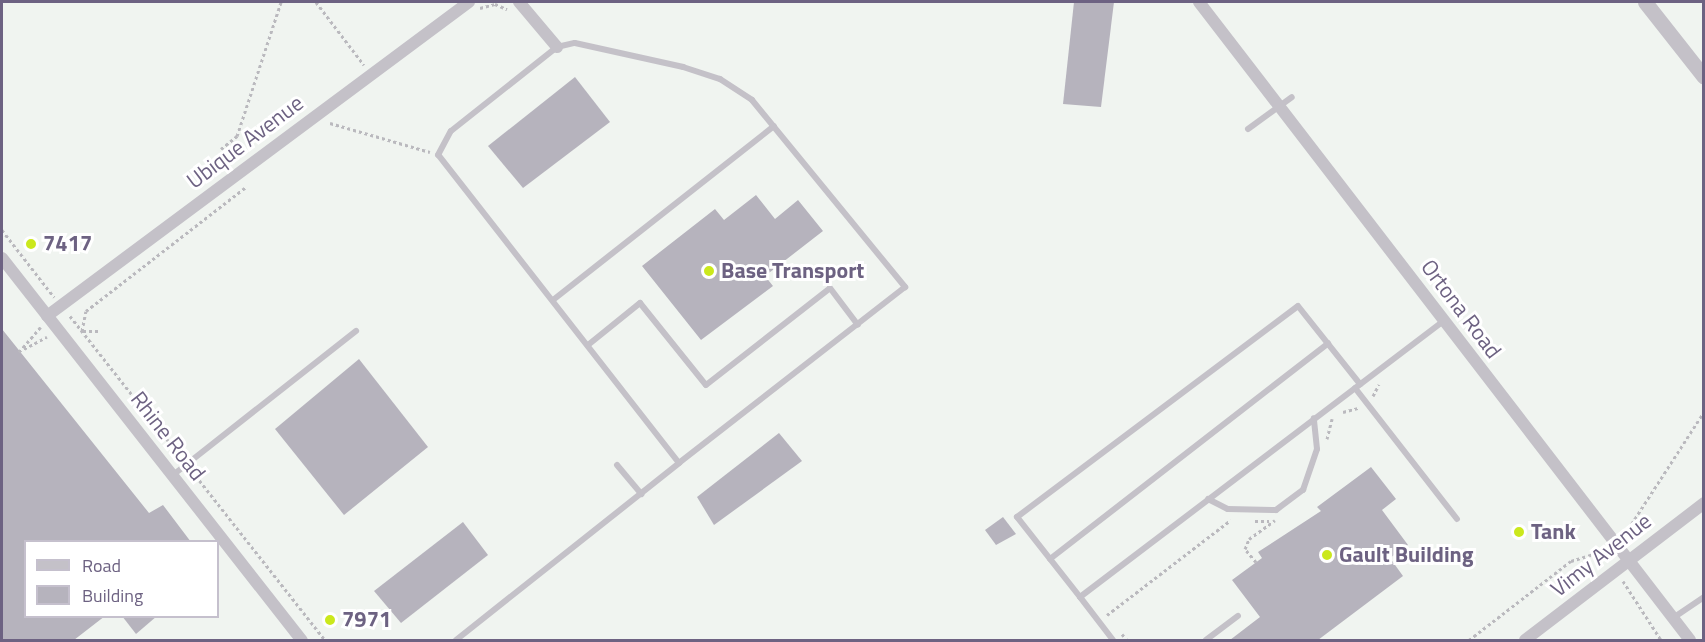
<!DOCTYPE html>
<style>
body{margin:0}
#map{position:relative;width:1705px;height:642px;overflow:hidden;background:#f0f4f0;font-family:"Titillium Web",sans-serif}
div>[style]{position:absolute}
.building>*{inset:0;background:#b6b3bd}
.path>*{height:3px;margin-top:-1.5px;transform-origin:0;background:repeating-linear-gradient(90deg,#bab9be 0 3px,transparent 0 6px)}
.service>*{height:6px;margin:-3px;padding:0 3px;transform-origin:3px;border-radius:3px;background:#c4c1c8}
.minor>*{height:12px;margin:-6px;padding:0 6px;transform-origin:6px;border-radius:6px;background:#c4c1c8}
.tertiary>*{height:15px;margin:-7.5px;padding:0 7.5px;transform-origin:7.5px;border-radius:7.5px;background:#c4c1c8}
.dots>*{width:16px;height:16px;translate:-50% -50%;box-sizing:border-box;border:3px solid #fff;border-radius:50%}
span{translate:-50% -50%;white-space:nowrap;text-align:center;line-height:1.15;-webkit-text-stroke:6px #fff;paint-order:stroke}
.street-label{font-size:22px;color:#6d6282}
.poi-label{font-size:22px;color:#6d6282;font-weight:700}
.left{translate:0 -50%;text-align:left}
.frame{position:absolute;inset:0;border:3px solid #6d6282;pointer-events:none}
.legend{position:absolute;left:24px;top:540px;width:195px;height:78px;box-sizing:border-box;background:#fff;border:2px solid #c5c0cd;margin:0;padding:8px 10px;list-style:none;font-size:18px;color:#6d6282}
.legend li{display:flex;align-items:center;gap:12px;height:30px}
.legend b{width:30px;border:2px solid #c5c0cd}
</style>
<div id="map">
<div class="building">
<div style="clip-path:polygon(1074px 2px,1114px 2px,1101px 107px,1063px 104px)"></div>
<div style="clip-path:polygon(575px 77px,610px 122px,523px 188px,488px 146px)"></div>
<div style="clip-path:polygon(756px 195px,775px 219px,798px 200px,823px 231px,765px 276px,773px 286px,701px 340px,642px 266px,715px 209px,724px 220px)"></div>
<div style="clip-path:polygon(2px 329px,149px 513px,163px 505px,191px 542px,26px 542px,26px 616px,105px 616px,74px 640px,2px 640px)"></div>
<div style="clip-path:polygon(359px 359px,428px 447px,344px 515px,275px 429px)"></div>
<div style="clip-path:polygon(779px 433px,802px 461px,714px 525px,697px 497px)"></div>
<div style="clip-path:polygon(1371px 467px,1396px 499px,1382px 510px,1408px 545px,1390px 558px,1403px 576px,1318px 640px,1230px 640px,1260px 617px,1232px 580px,1262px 558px,1258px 552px,1321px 511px,1317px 507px)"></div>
<div style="clip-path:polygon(1003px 517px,1016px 534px,996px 545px,985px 530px)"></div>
<div style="clip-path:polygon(463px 522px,488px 555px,401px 623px,374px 591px)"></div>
<div style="clip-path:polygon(122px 616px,157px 616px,136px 634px)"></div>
</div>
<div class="path">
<div style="left:316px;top:2px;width:79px;rotate:52.7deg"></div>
<div style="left:480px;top:8px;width:16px;rotate:-15deg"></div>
<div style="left:495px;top:4px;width:13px;rotate:23deg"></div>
<div style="left:330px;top:123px;width:104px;rotate:16.2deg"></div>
<div style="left:221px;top:149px;width:21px;rotate:-39deg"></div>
<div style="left:237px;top:136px;width:141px;rotate:-71.8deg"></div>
<div style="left:2px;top:230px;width:85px;rotate:52.2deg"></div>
<div style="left:70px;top:316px;width:179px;rotate:51.8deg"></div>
<div style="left:82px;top:331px;width:20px;rotate:-79deg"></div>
<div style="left:86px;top:311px;width:202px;rotate:-37.8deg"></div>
<div style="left:83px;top:331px;width:18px"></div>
<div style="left:24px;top:349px;width:26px;rotate:-28deg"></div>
<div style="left:19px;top:352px;width:33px;rotate:-49deg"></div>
<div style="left:1373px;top:396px;width:13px;rotate:-63deg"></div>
<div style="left:1343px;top:412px;width:16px;rotate:-15deg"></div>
<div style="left:1327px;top:439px;width:21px;rotate:-76deg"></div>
<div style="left:192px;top:471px;width:215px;rotate:51.8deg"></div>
<div style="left:1255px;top:521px;width:14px"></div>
<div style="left:1625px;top:534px;width:145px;rotate:-57.1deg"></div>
<div style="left:1602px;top:549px;width:14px;rotate:60deg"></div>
<div style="left:1256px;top:562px;width:17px;rotate:-130deg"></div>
<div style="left:1245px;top:549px;width:11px;rotate:-68deg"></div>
<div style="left:1249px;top:539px;width:32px;rotate:-36deg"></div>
<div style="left:1623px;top:581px;width:70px;rotate:57.2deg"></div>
<div style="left:1107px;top:615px;width:156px;rotate:-37.5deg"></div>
<div style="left:1122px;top:634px;width:8px;rotate:50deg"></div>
<div style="left:1469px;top:640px;width:129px;rotate:-37.8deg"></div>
<div style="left:1571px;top:561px;width:34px;rotate:-17deg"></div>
</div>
<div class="service">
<div style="left:1248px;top:129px;width:54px;rotate:-36deg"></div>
<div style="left:553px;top:300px;width:281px;rotate:-38.2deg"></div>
<div style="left:588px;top:345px;width:67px;rotate:-38.9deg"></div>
<div style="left:640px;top:303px;width:105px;rotate:51.2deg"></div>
<div style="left:706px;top:385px;width:157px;rotate:-38deg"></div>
<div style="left:830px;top:288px;width:46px;rotate:52.9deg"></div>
<div style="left:1355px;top:388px;width:166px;rotate:52.1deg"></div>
<div style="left:617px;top:465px;width:38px;rotate:50deg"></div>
<div style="left:173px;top:475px;width:233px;rotate:-38.2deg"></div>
<div style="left:1208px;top:499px;width:22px;rotate:27deg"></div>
<div style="left:1228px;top:509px;width:48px;rotate:1.2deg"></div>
<div style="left:1276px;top:510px;width:34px;rotate:-37deg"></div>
<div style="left:1303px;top:490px;width:43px;rotate:-71.1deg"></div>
<div style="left:1317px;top:449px;width:31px;rotate:-96deg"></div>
<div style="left:1050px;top:559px;width:352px;rotate:-37.8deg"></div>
<div style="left:1080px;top:597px;width:102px;rotate:-128.2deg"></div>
<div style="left:1017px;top:517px;width:351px;rotate:-36.9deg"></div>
<div style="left:1298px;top:306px;width:100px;rotate:51.5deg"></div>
<div style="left:1673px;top:618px;width:37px;rotate:-34deg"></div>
<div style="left:456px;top:640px;width:285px;rotate:-38.4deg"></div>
<div style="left:679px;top:463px;width:391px;rotate:-128deg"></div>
<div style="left:438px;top:155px;width:27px;rotate:-62deg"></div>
<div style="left:451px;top:131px;width:135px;rotate:-38.4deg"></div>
<div style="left:557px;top:47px;width:18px;rotate:-13deg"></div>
<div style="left:575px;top:43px;width:111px;rotate:12.5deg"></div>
<div style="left:683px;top:67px;width:39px;rotate:18deg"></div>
<div style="left:720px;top:79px;width:38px;rotate:33deg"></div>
<div style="left:752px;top:100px;width:242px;rotate:50.7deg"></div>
<div style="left:905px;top:287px;width:286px;rotate:142.1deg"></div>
<div style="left:1113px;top:640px;width:54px;rotate:-127.5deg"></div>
<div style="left:1080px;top:597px;width:457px;rotate:-37.2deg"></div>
<div style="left:1206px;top:640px;width:40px;rotate:-37deg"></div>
</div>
<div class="minor">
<div style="left:519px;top:2px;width:59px;rotate:49.8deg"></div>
<div style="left:1199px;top:2px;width:805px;rotate:52.42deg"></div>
<div style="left:2px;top:258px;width:486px;rotate:51.9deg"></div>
<div style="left:47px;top:316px;width:526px;rotate:-36.65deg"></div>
<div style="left:1525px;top:640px;width:225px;rotate:-37.4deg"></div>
</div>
<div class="tertiary">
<div style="left:1645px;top:2px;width:95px;rotate:51.8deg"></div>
</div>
<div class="dots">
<div style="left:31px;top:244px;background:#cbe81c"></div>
<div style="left:709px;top:271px;background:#cbe81c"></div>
<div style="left:1519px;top:532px;background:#cbe81c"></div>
<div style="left:1327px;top:555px;background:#cbe81c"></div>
<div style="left:330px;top:620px;background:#cbe81c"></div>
</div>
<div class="street-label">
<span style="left:245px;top:142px;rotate:-37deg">Ubique Avenue</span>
<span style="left:1461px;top:309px;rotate:53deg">Ortona Road</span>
<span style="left:168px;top:436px;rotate:52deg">Rhine Road</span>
<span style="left:1601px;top:555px;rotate:-38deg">Vimy Avenue</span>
</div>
<div class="poi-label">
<span class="left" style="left:43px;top:244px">7417</span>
<span class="left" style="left:721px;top:271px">Base Transport</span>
<span class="left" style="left:1531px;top:532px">Tank</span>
<span class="left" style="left:1339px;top:555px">Gault Building</span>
<span class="left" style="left:342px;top:620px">7971</span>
</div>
<div class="frame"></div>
<ul class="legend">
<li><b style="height:8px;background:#c4c1c8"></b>Road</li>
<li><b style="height:16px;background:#b6b3bd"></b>Building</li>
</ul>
</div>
